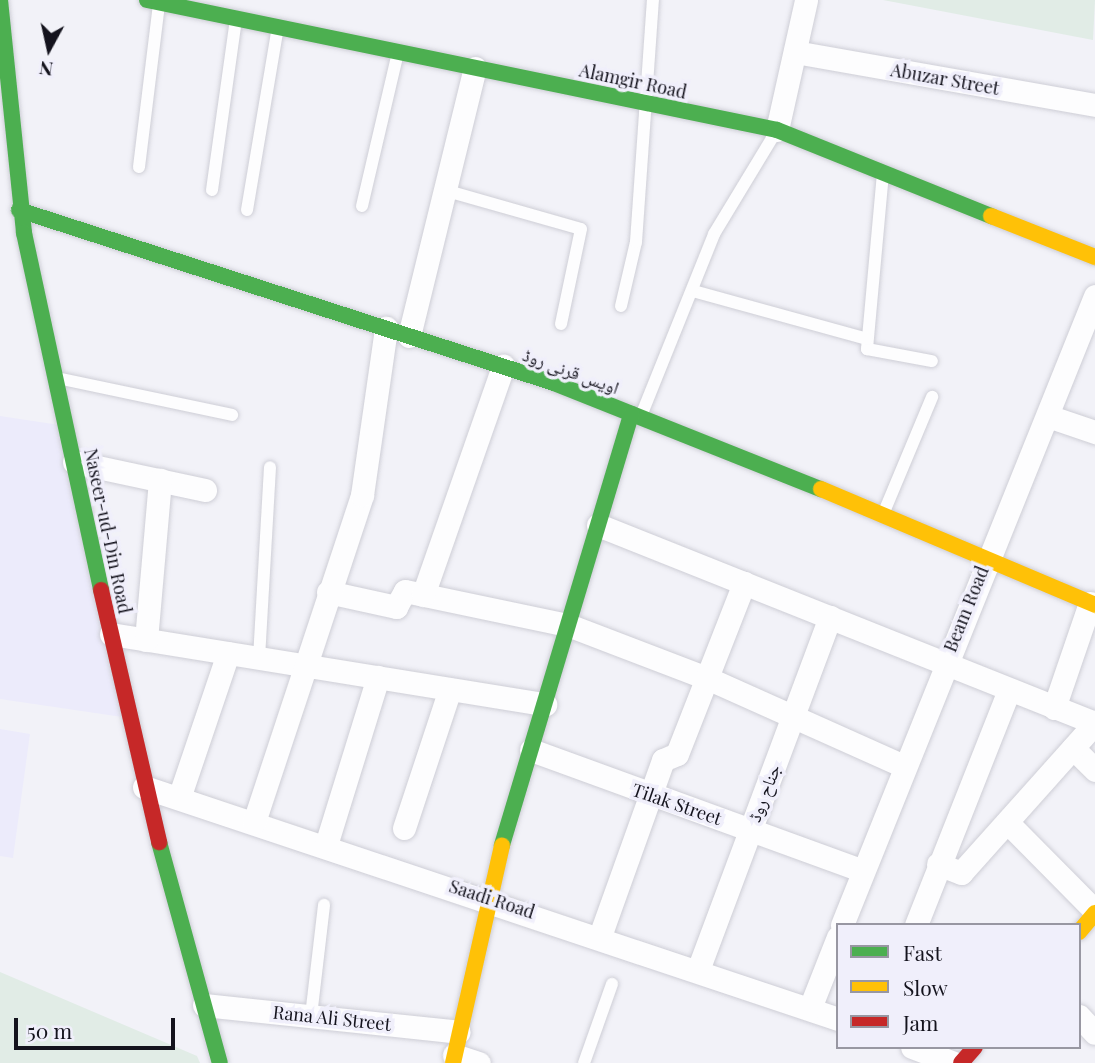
<!DOCTYPE html>
<meta charset="utf-8">
<style>
body{margin:0}
#map{position:relative;width:1095px;height:1063px;overflow:hidden;background:#f2f2f8;font-family:"Playfair Display","Noto Naskh Arabic",serif}
div>[style]{position:absolute}
.built>*{inset:0;background:#ecebfb}
.green>*{inset:0;background:#e1ece6}
.roads{filter:drop-shadow(0 0 2px #ceced6) drop-shadow(0 0 2px #ceced6)}
.lane>*{height:12px;margin:-6px;padding:0 6px;transform-origin:6px;border-radius:6px;background:#fdfdfe}
.street>*{height:23px;margin:-11.5px;padding:0 11.5px;transform-origin:11.5px;border-radius:11.5px;background:#fdfdfe}
.fast>*{height:16px;margin:-8px;padding:0 8px;transform-origin:8px;border-radius:8px;background:#4caf50}
.slow>*{height:16px;margin:-8px;padding:0 8px;transform-origin:8px;border-radius:8px;background:#ffc107}
.jam>*{height:16px;margin:-8px;padding:0 8px;transform-origin:8px;border-radius:8px;background:#c62828}
span{translate:-50% -50%;white-space:nowrap;text-align:center;line-height:1.15;-webkit-text-stroke:7px #f0effb;paint-order:stroke}
.street-label{font-size:18px;color:#14131d}
.legend{position:absolute;left:836px;top:923px;width:245px;height:126px;box-sizing:border-box;background:#f0effb;border:2px solid #9897a2;margin:0;padding:9px 12px;list-style:none;font-size:21px;color:#14131d}
.legend li{display:flex;align-items:center;gap:14px;height:35px}
.legend b{width:35px;border:2px solid #9897a2}
.north{position:absolute;left:14px;top:14px;width:70px;height:70px;-webkit-text-stroke:5px #f0effb;paint-order:stroke;rotate:188deg;font-size:19px;font-weight:700;line-height:28px;text-align:center;color:#14131d}
.north::after{content:'';display:block;margin:auto;width:24px;height:32px;background:#14131d;clip-path:polygon(50% 0,100% 100%,50% 72%,0 100%)}
.scale{position:absolute;left:14px;top:1018px;width:161px;height:32px;box-sizing:border-box;border:4px solid #14131d;border-top:0;padding-left:9px;font-size:21px;line-height:24px;white-space:nowrap;color:#14131d;-webkit-text-stroke:5px #f0effb;paint-order:stroke}
</style>
<div id="map">
<div class="built">
<div style="clip-path:polygon(0 416px,66px 426px,129px 718px,0 699px)"></div>
<div style="clip-path:polygon(0 729px,30px 734px,13px 858px,0 856px)"></div>
</div>
<div class="green">
<div style="clip-path:polygon(883px 0,1095px 0,1093px 40px)"></div>
<div style="clip-path:polygon(0 972px,197px 1056px,200px 1063px,0 1063px)"></div>
</div>
<div class="roads">
<div class="lane">
<div style="left:139px;top:167px;width:164px;rotate:-83deg"></div>
<div style="left:883px;top:173px;width:177px;rotate:95.2deg"></div>
<div style="left:867px;top:349px;width:66px;rotate:10.5deg"></div>
<div style="left:212px;top:190px;width:172px;rotate:-82deg"></div>
<div style="left:444px;top:190px;width:142px;rotate:15.9deg"></div>
<div style="left:581px;top:229px;width:97px;rotate:101.9deg"></div>
<div style="left:362px;top:206px;width:158px;rotate:-76.8deg"></div>
<div style="left:247px;top:210px;width:186px;rotate:-80.4deg"></div>
<div style="left:693px;top:291px;width:180px;rotate:15.4deg"></div>
<div style="left:621px;top:306px;width:66px;rotate:-76.8deg"></div>
<div style="left:636px;top:242px;width:243px;rotate:-86deg"></div>
<div style="left:57px;top:378px;width:179px;rotate:11.9deg"></div>
<div style="left:641px;top:416px;width:196px;rotate:-68.1deg"></div>
<div style="left:714px;top:234px;width:122px;rotate:-58.8deg"></div>
<div style="left:884px;top:512px;width:125px;rotate:-67.3deg"></div>
<div style="left:259px;top:658px;width:191px;rotate:-86.7deg"></div>
<div style="left:311px;top:1016px;width:112px;rotate:-83.3deg"></div>
<div style="left:584px;top:1063px;width:84px;rotate:-70.5deg"></div>
</div>
<div class="street">
<div style="left:795px;top:52px;width:305px;rotate:10deg"></div>
<div style="left:777px;top:130px;width:133px;rotate:-77.4deg"></div>
<div style="left:409px;top:336px;width:276px;rotate:-76.2deg"></div>
<div style="left:1048px;top:416px;width:50px;rotate:18.8deg"></div>
<div style="left:74px;top:462px;width:134px;rotate:12.1deg"></div>
<div style="left:598px;top:525px;width:535px;rotate:21.72deg"></div>
<div style="left:328px;top:592px;width:70px;rotate:12.4deg"></div>
<div style="left:396px;top:607px;width:18px;rotate:-61deg"></div>
<div style="left:405px;top:591px;width:167px;rotate:11.8deg"></div>
<div style="left:568px;top:625px;width:149px;rotate:20.9deg"></div>
<div style="left:707px;top:678px;width:216px;rotate:24.1deg"></div>
<div style="left:423px;top:595px;width:243px;rotate:-70.7deg"></div>
<div style="left:111px;top:634px;width:440px;rotate:9.2deg"></div>
<div style="left:146px;top:640px;width:161px;rotate:-85deg"></div>
<div style="left:1054px;top:708px;width:111px;rotate:-71.1deg"></div>
<div style="left:1073px;top:748px;width:31px;rotate:45deg"></div>
<div style="left:531px;top:750px;width:353px;rotate:20deg"></div>
<div style="left:144px;top:787px;width:732px;rotate:18.48deg"></div>
<div style="left:179px;top:798px;width:153px;rotate:-71.3deg"></div>
<div style="left:254px;top:822px;width:344px;rotate:-71.7deg"></div>
<div style="left:362px;top:495px;width:169px;rotate:-81.8deg"></div>
<div style="left:1007px;top:822px;width:125px;rotate:45.3deg"></div>
<div style="left:404px;top:828px;width:146px;rotate:-71.7deg"></div>
<div style="left:326px;top:845px;width:176px;rotate:-72.8deg"></div>
<div style="left:938px;top:864px;width:25px;rotate:21deg"></div>
<div style="left:961px;top:873px;width:201px;rotate:-48.2deg"></div>
<div style="left:842px;top:925px;width:678px;rotate:-68.09deg"></div>
<div style="left:916px;top:925px;width:253px;rotate:-68.4deg"></div>
<div style="left:600px;top:936px;width:187px;rotate:-70.3deg"></div>
<div style="left:663px;top:760px;width:15px;rotate:-23deg"></div>
<div style="left:677px;top:754px;width:184px;rotate:-68.6deg"></div>
<div style="left:698px;top:970px;width:377px;rotate:-69.5deg"></div>
<div style="left:204px;top:1005px;width:256px;rotate:6deg"></div>
<div style="left:810px;top:1008px;width:76px;rotate:-68.5deg"></div>
<div style="left:1079px;top:1016px;width:23px;rotate:47deg"></div>
<div style="left:912px;top:1047px;width:45px;rotate:20.9deg"></div>
<div style="left:454px;top:1055px;width:26px;rotate:18deg"></div>
</div>
<div class="fast">
<div style="left:0;top:0;width:234px;rotate:84.1deg"></div>
<div style="left:24px;top:233px;width:365px;rotate:77.8deg"></div>
<div style="left:147px;top:0;width:643px;rotate:11.66deg"></div>
<div style="left:777px;top:130px;width:231px;rotate:21.9deg"></div>
<div style="left:19px;top:210px;width:562px;rotate:17.92deg"></div>
<div style="left:554px;top:383px;width:287px;rotate:21.7deg"></div>
<div style="left:159px;top:842px;width:229px;rotate:74.6deg"></div>
<div style="left:502px;top:845px;width:450px;rotate:-73.3deg"></div>
</div>
<div class="slow">
<div style="left:991px;top:216px;width:112px;rotate:21.5deg"></div>
<div style="left:821px;top:489px;width:298px;rotate:22.9deg"></div>
<div style="left:1079px;top:932px;width:25px;rotate:-50deg"></div>
<div style="left:453px;top:1063px;width:223px;rotate:-77.3deg"></div>
</div>
<div class="jam">
<div style="left:101px;top:590px;width:259px;rotate:77deg"></div>
<div style="left:961px;top:1063px;width:21px;rotate:-49deg"></div>
</div>
</div>
<div class="street-label">
<span style="left:945px;top:79px;rotate:10deg">Abuzar Street</span>
<span style="left:633px;top:81px;rotate:12deg">Alamgir Road</span>
<span style="left:571px;top:371px;rotate:20deg">اویس قرنی روڈ</span>
<span style="left:108px;top:531px;rotate:78deg">Naseer-ud-Din Road</span>
<span style="left:966px;top:609px;rotate:-68deg">Beam Road</span>
<span style="left:764px;top:793px;rotate:-69deg">جناح روڈ</span>
<span style="left:677px;top:804px;rotate:19deg">Tilak Street</span>
<span style="left:492px;top:899px;rotate:18deg">Saadi Road</span>
<span style="left:332px;top:1018px;rotate:6deg">Rana Ali Street</span>
</div>
<ul class="legend">
<li><b style="height:9px;background:#4caf50"></b>Fast</li>
<li><b style="height:9px;background:#ffc107"></b>Slow</li>
<li><b style="height:9px;background:#c62828"></b>Jam</li>
</ul>
<div class="north">N</div>
<div class="scale">50 m</div>
</div>
